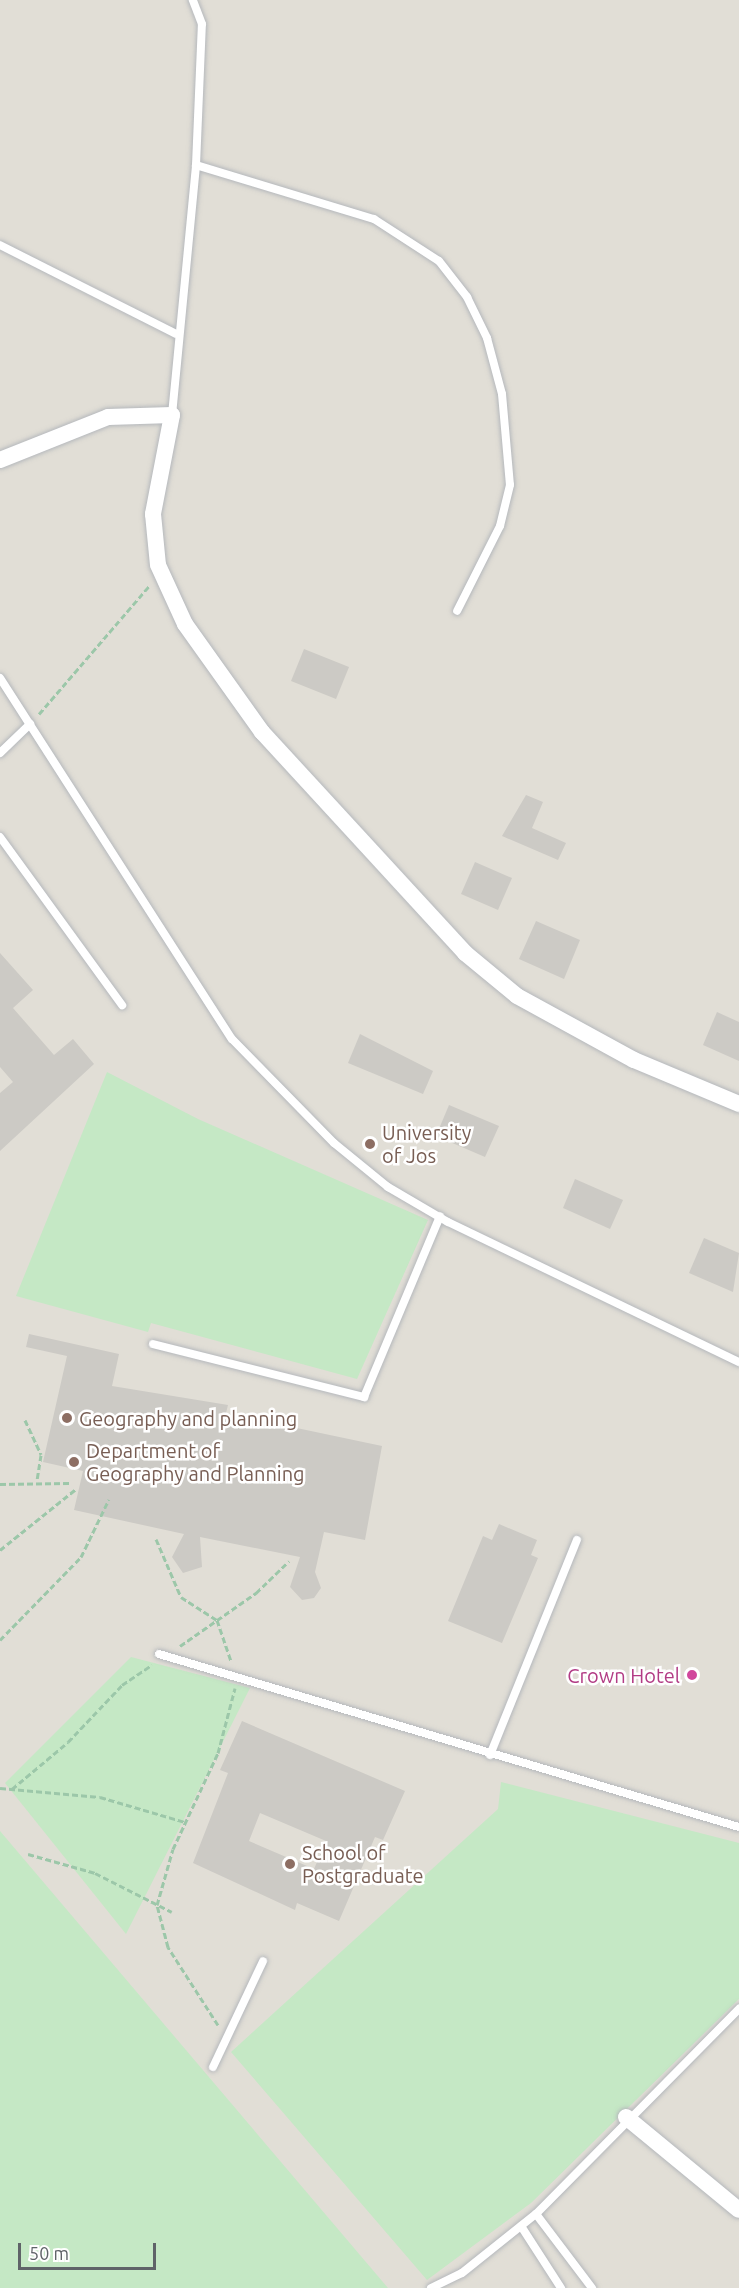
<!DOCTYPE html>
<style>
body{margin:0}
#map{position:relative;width:739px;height:2288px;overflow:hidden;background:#f1efe8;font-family:Ubuntu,sans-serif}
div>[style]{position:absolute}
.education>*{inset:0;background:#e1ded6}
.green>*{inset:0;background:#c5e8c5}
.building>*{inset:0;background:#cccac5}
.path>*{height:3px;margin-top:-1.5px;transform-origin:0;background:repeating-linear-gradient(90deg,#9cc7a9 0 6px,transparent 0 9px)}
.roads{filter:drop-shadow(0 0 2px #b5b8bc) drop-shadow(0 0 2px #b5b8bc)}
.lane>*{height:8px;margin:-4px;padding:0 4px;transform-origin:4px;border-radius:4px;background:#fff}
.street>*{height:16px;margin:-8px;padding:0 8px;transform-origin:8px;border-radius:8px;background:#fff}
.dots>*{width:16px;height:16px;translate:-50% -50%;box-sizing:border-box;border:3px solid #fff;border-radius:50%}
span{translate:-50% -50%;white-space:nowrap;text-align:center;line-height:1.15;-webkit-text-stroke:5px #fff;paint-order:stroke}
.education-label{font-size:20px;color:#785e54}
.left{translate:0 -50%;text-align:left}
.hotel-label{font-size:20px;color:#b23c85}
.right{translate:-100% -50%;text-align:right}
.scale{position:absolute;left:18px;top:2243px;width:138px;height:27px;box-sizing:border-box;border:3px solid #5f6368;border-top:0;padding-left:8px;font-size:18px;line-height:21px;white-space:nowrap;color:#5f6368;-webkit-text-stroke:4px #fff;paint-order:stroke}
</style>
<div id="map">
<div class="education">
<div style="clip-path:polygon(0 0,739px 0,739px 2288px,0 2288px)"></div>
</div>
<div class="green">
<div style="clip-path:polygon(107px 1072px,198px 1119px,428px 1220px,357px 1379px,151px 1323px,148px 1332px,16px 1296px)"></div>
<div style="clip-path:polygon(131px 1657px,250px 1688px,126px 1934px,5px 1783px)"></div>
<div style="clip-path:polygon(501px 1782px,739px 1843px,739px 1999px,531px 2203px,427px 2280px,231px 2052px,498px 1809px)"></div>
<div style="clip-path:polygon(0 1831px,388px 2288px,0 2288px)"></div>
</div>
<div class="building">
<div style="clip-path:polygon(304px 649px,349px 667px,336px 699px,291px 681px)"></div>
<div style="clip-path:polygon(526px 795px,543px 802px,532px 828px,566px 843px,558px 860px,502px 836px)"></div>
<div style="clip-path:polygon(475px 862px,512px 878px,498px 910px,461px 894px)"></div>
<div style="clip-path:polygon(536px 921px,580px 940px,564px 979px,519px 959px)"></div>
<div style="clip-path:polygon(0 953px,33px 990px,13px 1008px,54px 1055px,73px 1039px,94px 1064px,0 1151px,0 1093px,13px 1082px,0 1067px)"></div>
<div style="clip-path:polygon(717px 1012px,739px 1022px,739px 1061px,703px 1045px)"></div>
<div style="clip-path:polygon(360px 1034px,433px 1071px,423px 1094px,348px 1063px)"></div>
<div style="clip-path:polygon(449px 1105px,499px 1126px,485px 1157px,436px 1136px)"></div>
<div style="clip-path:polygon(575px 1179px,623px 1200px,610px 1229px,563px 1208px)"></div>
<div style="clip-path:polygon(704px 1238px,739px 1253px,733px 1292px,689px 1273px)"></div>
<div style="clip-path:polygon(29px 1334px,119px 1354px,112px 1386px,228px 1405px,226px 1413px,382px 1446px,365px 1540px,324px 1532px,315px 1572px,321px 1588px,314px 1598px,302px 1600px,290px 1587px,300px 1557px,200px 1537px,202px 1567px,183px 1573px,172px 1557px,184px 1534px,74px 1510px,83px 1471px,43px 1462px,67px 1356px,26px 1347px)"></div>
<div style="clip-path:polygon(499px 1524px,537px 1540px,531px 1555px,538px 1558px,502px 1643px,448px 1621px,483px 1536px,492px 1540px)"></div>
<div style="clip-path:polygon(evenodd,242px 1721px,405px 1791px,383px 1840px,375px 1837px,339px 1921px,297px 1903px,295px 1910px,193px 1863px,228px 1773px,220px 1770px,242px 1721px,260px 1813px,326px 1841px,314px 1869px,249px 1841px,260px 1813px)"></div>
</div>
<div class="path">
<div style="left:39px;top:714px;width:170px;rotate:-49.3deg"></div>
<div style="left:25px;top:1420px;width:38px;rotate:65deg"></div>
<div style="left:41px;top:1455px;width:25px;rotate:99deg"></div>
<div style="left:0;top:1484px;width:69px;rotate:-0.8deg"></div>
<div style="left:156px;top:1539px;width:63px;rotate:66.7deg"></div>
<div style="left:181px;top:1597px;width:43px;rotate:32.6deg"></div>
<div style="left:217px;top:1620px;width:43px;rotate:71.1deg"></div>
<div style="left:0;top:1550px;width:97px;rotate:-38.8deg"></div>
<div style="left:0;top:1640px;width:116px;rotate:-45.7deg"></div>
<div style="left:81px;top:1557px;width:64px;rotate:-64.2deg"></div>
<div style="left:180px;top:1646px;width:93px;rotate:-34.9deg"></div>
<div style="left:256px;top:1593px;width:46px;rotate:-44.1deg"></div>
<div style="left:0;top:1788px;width:100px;rotate:5.1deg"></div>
<div style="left:100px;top:1797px;width:89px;rotate:16.4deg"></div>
<div style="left:12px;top:1789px;width:73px;rotate:-40deg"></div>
<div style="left:68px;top:1742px;width:79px;rotate:-46.5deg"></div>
<div style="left:122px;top:1685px;width:36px;rotate:-34deg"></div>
<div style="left:28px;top:1854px;width:70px;rotate:15.8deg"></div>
<div style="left:95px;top:1873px;width:86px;rotate:26.9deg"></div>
<div style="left:218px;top:2025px;width:93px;rotate:-122.7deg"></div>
<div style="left:168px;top:1947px;width:43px;rotate:-104.7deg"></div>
<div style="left:157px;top:1905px;width:58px;rotate:-74.1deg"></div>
<div style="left:173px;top:1849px;width:106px;rotate:-64.9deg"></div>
<div style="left:218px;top:1753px;width:67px;rotate:-75.3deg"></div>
</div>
<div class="roads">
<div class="lane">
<div style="left:196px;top:165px;width:186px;rotate:16.9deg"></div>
<div style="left:374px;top:219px;width:77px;rotate:32.9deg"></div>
<div style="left:439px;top:261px;width:46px;rotate:52.1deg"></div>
<div style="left:467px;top:297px;width:46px;rotate:64deg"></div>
<div style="left:487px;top:338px;width:58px;rotate:75deg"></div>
<div style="left:502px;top:394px;width:91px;rotate:85deg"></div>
<div style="left:510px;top:485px;width:42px;rotate:103.7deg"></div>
<div style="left:500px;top:526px;width:95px;rotate:116.8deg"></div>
<div style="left:0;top:245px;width:197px;rotate:26.8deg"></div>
<div style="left:172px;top:415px;width:251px;rotate:-84.5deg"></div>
<div style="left:196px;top:165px;width:141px;rotate:-87.6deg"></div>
<div style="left:202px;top:24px;width:26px;rotate:-111deg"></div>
<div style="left:0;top:678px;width:429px;rotate:57.3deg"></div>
<div style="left:232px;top:1039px;width:146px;rotate:45.6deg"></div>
<div style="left:334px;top:1143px;width:70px;rotate:39.2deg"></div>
<div style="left:388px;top:1187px;width:69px;rotate:30.3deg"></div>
<div style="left:448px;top:1222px;width:323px;rotate:25.7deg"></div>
<div style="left:0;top:753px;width:42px;rotate:-44deg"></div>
<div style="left:0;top:837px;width:208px;rotate:54deg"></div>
<div style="left:153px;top:1344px;width:218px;rotate:14.1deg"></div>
<div style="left:364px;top:1397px;width:196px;rotate:-67.2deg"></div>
<div style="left:159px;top:1654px;width:605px;rotate:16.61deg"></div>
<div style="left:490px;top:1755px;width:232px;rotate:-68deg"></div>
<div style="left:213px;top:2067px;width:117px;rotate:-64.7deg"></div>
<div style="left:536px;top:2214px;width:93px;rotate:52.9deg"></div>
<div style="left:521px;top:2226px;width:74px;rotate:57.2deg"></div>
<div style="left:431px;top:2288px;width:34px;rotate:-26deg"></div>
<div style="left:462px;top:2273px;width:95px;rotate:-38.6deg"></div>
<div style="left:536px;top:2214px;width:289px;rotate:-45.3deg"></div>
</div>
<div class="street">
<div style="left:0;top:460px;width:116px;rotate:-21.7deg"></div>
<div style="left:108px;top:417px;width:64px;rotate:-1.8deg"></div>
<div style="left:172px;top:415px;width:101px;rotate:100.9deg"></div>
<div style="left:153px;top:514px;width:51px;rotate:84.4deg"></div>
<div style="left:158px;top:565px;width:65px;rotate:65.4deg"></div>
<div style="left:185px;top:624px;width:133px;rotate:54.5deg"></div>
<div style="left:262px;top:732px;width:300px;rotate:47.4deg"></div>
<div style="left:465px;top:953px;width:67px;rotate:39.6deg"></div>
<div style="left:517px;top:996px;width:133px;rotate:28.7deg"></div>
<div style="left:634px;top:1060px;width:114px;rotate:22.7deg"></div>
<div style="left:626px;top:2117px;width:146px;rotate:39.5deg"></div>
</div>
</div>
<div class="dots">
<div style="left:370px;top:1144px;background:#8d6e63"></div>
<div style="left:67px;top:1418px;background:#8d6e63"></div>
<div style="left:74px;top:1462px;background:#8d6e63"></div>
<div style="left:692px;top:1675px;background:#d1479c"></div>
<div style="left:290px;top:1864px;background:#8d6e63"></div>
</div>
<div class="education-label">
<span class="left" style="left:382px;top:1144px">University<br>of Jos</span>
<span class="left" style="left:79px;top:1418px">Geography and planning</span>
<span class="left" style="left:86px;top:1462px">Department of<br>Geography and Planning</span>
<span class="left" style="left:302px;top:1864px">School of<br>Postgraduate</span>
</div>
<div class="hotel-label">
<span class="right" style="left:680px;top:1675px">Crown Hotel</span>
</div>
<div class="scale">50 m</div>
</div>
